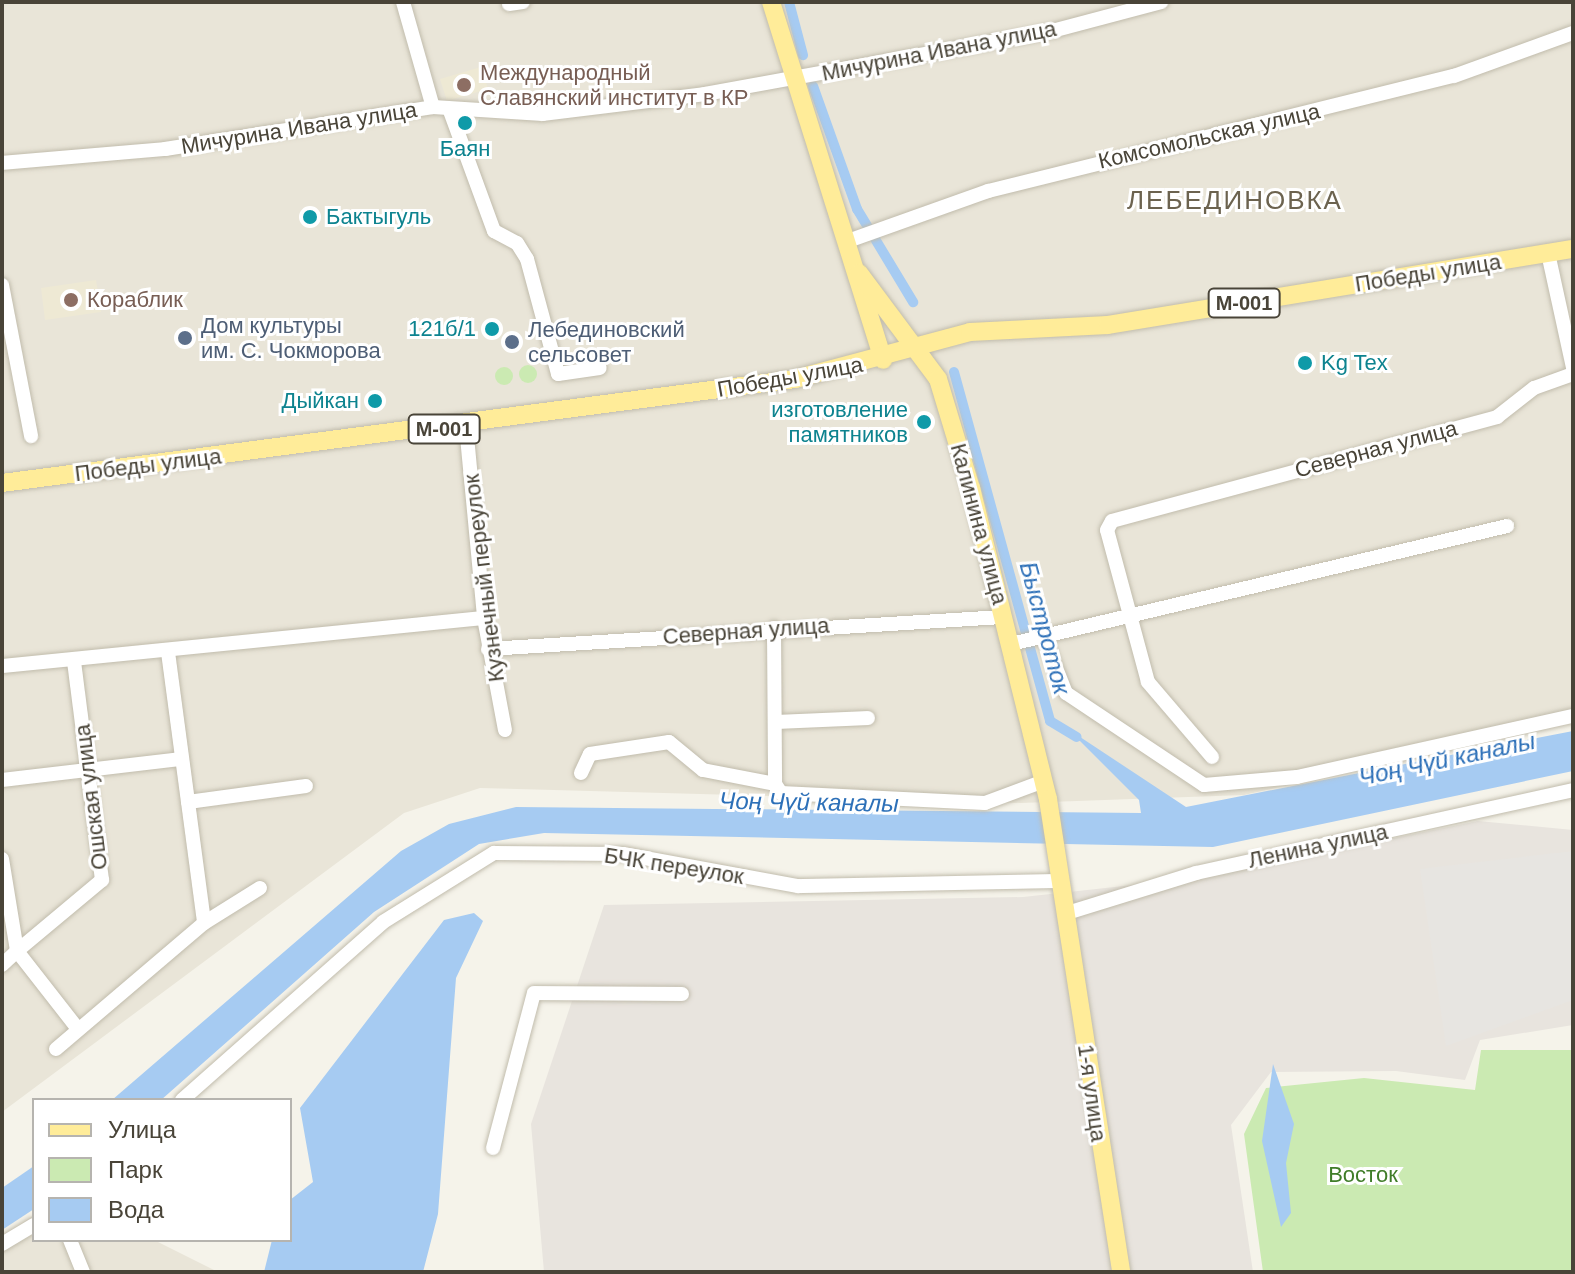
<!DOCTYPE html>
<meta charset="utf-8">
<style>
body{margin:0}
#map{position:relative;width:1575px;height:1274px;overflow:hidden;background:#f5f3ea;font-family:Arial,sans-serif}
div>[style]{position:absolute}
.residential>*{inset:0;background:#e9e5d8}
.industrial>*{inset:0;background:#e8e4de}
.education>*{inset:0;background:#eee9d4}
.green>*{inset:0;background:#cbeab2}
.round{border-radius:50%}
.parking>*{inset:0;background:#e7e5e1}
.water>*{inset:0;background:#a6cbf2}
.canal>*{height:10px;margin:-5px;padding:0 5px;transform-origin:5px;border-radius:5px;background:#a6cbf2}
.roads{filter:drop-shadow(0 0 2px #c1bcac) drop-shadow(0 0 2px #c1bcac)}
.minor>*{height:14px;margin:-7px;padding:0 7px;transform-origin:7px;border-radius:7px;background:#fff}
.major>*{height:18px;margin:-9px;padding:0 9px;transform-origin:9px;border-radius:9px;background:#ffec99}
.dots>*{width:22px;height:22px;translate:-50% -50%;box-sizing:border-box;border:4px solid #fff;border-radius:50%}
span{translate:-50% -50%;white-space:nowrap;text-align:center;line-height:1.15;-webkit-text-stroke:6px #fff;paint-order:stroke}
.shield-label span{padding:2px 6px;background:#fff;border:2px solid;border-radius:6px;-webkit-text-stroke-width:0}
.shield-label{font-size:20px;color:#494438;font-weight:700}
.street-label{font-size:22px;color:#494438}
.education-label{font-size:22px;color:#785e54}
.left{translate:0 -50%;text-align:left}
.culture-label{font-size:22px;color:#0d838f}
.right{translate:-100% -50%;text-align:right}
.service-label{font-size:22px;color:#4e5e75}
.park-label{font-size:22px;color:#407d29}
.water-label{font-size:24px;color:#2d70b8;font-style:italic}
.quarter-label{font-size:26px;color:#6c634f;letter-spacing:2px}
.frame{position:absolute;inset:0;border:4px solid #494438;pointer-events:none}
.legend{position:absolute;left:32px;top:1098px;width:260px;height:144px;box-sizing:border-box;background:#fff;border:2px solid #b6b4af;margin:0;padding:10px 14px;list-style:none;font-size:24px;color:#494438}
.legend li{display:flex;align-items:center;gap:16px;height:40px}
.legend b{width:40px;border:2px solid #b6b4af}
</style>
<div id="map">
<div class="residential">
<div style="clip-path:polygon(2px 2px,1573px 2px,1573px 722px,1244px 795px,1021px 803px,480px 788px,404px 813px,2px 1112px)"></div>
<div style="clip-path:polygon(34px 1215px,34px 1240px,154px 1240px,218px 1272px,2px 1272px,2px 1237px)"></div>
</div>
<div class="industrial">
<div style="clip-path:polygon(1478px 821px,1573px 830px,1573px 1025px,1480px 1040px,1465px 1080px,1396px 1071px,1271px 1072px,1231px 1125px,1253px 1272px,544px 1272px,531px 1124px,604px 905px,1023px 897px,1197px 878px)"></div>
</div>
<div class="education">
<div style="clip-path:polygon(481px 67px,488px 89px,447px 101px,440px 79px)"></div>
<div style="clip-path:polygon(96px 280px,101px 312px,45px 320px,41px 288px)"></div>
</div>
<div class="green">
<div class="round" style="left:519px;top:365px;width:18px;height:18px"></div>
<div class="round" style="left:495px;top:367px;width:18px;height:18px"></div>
<div style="clip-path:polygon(1481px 1050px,1573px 1050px,1573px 1272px,1263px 1272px,1244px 1134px,1266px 1088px,1364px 1078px,1475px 1090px)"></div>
</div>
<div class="parking">
<div style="clip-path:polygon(1573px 851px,1573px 1000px,1446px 1046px,1420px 869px)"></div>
</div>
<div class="water">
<div style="clip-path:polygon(1068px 729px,1186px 807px,1573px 731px,1573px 771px,1213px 847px,544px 833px,479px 844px,374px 912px,161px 1100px,112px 1100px,401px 851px,449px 824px,516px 807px,1141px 813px,1139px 800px)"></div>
<div style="clip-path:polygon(474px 913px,483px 921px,456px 978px,438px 1214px,423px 1272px,264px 1272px,272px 1240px,290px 1240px,290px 1200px,313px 1182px,300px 1108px,444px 920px)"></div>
<div style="clip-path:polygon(1273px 1064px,1294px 1124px,1286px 1163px,1291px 1213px,1281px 1227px,1262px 1141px)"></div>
<div style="clip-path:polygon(34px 1166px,34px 1209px,2px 1230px,2px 1188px)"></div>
</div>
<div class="canal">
<div style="left:789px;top:2px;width:55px;rotate:75.2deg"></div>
<div style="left:813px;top:86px;width:131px;rotate:70.3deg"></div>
<div style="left:857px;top:209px;width:109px;rotate:58.9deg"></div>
<div style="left:954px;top:372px;width:362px;rotate:74.6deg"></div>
<div style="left:1050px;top:721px;width:31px;rotate:31deg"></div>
</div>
<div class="roads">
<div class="minor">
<div style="left:403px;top:2px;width:109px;rotate:74.1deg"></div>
<div style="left:509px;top:4px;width:14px;rotate:-8deg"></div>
<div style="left:450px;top:111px;width:128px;rotate:69.9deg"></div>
<div style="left:494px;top:231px;width:26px;rotate:28deg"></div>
<div style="left:517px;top:243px;width:19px;rotate:58deg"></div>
<div style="left:527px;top:259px;width:119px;rotate:74.9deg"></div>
<div style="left:558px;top:374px;width:42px;rotate:-8.1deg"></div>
<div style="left:2px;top:163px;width:164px;rotate:-4.9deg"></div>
<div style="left:165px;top:149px;width:271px;rotate:-8.9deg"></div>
<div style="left:433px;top:107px;width:110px;rotate:3.6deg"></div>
<div style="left:543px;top:114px;width:163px;rotate:-7deg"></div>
<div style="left:705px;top:94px;width:357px;rotate:-10.3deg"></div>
<div style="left:1056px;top:30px;width:109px;rotate:-14.9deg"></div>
<div style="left:845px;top:242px;width:152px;rotate:-19.6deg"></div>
<div style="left:988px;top:191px;width:480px;rotate:-13.9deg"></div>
<div style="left:1454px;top:76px;width:127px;rotate:-19.9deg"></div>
<div style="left:1548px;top:253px;width:118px;rotate:77.7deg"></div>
<div style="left:2px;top:285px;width:154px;rotate:79.1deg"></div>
<div style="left:466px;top:426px;width:193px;rotate:84.6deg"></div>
<div style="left:484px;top:618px;width:114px;rotate:79.4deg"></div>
<div style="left:774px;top:628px;width:156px;rotate:89.6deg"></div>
<div style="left:775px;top:784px;width:11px;rotate:56deg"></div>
<div style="left:781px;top:793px;width:204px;rotate:2.8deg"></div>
<div style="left:985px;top:803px;width:63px;rotate:-20.4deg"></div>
<div style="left:1045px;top:640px;width:57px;rotate:68.4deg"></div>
<div style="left:1066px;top:693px;width:166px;rotate:33.7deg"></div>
<div style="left:1204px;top:785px;width:93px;rotate:-4.9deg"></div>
<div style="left:1297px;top:777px;width:283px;rotate:-12.5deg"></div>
<div style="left:1011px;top:644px;width:510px;rotate:-13.38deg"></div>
<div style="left:488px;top:649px;width:516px;rotate:-3.56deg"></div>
<div style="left:168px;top:652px;width:273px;rotate:82.4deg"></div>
<div style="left:2px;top:666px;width:484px;rotate:-5.7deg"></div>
<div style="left:777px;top:722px;width:91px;rotate:-2.5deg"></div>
<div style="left:1212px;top:757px;width:99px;rotate:-130.5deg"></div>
<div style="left:1148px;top:682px;width:157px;rotate:-105.1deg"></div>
<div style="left:1107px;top:530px;width:10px;rotate:-61deg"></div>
<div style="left:1112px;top:521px;width:399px;rotate:-15.1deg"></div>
<div style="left:1497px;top:417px;width:47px;rotate:-38.1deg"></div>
<div style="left:1534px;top:388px;width:41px;rotate:-19.7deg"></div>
<div style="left:581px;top:773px;width:21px;rotate:-65deg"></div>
<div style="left:590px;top:754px;width:80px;rotate:-8.6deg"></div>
<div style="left:669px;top:742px;width:44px;rotate:39.5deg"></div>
<div style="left:703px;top:770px;width:73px;rotate:11deg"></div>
<div style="left:2px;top:780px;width:181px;rotate:-6.7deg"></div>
<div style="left:188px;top:802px;width:119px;rotate:-7.7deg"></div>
<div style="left:2px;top:859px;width:93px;rotate:80.7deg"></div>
<div style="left:17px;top:951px;width:111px;rotate:-39.9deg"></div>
<div style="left:102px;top:880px;width:222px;rotate:-97.3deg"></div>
<div style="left:1067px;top:913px;width:135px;rotate:-17.2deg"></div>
<div style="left:1196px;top:873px;width:386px;rotate:-12.4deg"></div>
<div style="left:2px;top:965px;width:21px;rotate:-43deg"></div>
<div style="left:17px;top:951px;width:99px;rotate:52deg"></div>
<div style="left:56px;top:1049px;width:194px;rotate:-40.4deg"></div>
<div style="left:204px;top:923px;width:66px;rotate:-32deg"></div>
<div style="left:182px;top:1100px;width:268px;rotate:-41.5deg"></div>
<div style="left:383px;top:922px;width:131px;rotate:-31.9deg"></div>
<div style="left:494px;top:853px;width:129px;rotate:0.4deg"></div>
<div style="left:623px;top:854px;width:178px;rotate:10.4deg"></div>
<div style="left:798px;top:886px;width:264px;rotate:-1.1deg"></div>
<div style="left:493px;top:1148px;width:160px;rotate:-75.2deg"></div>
<div style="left:534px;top:993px;width:148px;rotate:0.4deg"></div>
<div style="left:70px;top:1240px;width:35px;rotate:68deg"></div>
<div style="left:2px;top:1244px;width:37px;rotate:-31deg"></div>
</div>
<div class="major">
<div style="left:771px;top:2px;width:375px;rotate:72.6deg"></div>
<div style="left:859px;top:273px;width:132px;rotate:53.3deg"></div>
<div style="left:938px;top:379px;width:114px;rotate:73.2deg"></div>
<div style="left:971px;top:488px;width:320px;rotate:76.1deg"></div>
<div style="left:1048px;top:799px;width:479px;rotate:81.2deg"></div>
<div style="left:2px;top:483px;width:800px;rotate:-7.47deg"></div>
<div style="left:795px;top:379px;width:181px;rotate:-15deg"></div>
<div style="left:970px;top:332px;width:138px;rotate:-2.9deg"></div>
<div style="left:1108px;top:325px;width:471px;rotate:-9.3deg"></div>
</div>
</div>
<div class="dots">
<div style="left:464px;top:85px;background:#8d6e63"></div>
<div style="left:465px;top:123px;background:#0f9aa8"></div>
<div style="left:310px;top:217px;background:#0f9aa8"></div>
<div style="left:71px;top:300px;background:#8d6e63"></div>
<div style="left:492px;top:329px;background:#0f9aa8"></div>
<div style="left:185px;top:338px;background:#5c6f8a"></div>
<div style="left:512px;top:342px;background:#5c6f8a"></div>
<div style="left:1305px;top:363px;background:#0f9aa8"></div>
<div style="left:375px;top:401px;background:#0f9aa8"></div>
<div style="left:924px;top:422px;background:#0f9aa8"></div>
</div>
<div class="shield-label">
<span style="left:1244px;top:303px">М-001</span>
<span style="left:444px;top:429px">М-001</span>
</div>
<div class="street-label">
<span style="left:939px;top:51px;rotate:-11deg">Мичурина Ивана улица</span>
<span style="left:299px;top:128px;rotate:-9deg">Мичурина Ивана улица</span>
<span style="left:1209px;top:136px;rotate:-13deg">Комсомольская улица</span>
<span style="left:1428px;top:273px;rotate:-9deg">Победы улица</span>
<span style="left:790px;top:377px;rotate:-10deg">Победы улица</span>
<span style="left:1376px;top:449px;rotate:-15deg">Северная улица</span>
<span style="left:148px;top:465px;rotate:-7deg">Победы улица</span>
<span style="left:979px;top:524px;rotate:75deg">Калинина улица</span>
<span style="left:484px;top:578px;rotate:-97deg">Кузнечный переулок</span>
<span style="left:746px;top:631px;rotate:-4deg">Северная улица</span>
<span style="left:91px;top:797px;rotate:-97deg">Ошская улица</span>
<span style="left:1318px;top:846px;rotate:-12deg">Ленина улица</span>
<span style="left:674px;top:866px;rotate:9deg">БЧК переулок</span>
<span style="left:1092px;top:1093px;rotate:82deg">1-я улица</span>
</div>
<div class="education-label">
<span class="left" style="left:480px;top:85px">Международный<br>Славянский институт в КР</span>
<span class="left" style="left:87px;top:300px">Кораблик</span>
</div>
<div class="culture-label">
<span style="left:465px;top:149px">Баян</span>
<span class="left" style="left:326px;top:217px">Бактыгуль</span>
<span class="right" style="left:476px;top:329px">121б/1</span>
<span class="left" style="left:1321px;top:363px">Kg Tex</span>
<span class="right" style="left:359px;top:401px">Дыйкан</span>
<span class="right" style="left:908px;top:422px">изготовление<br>памятников</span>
</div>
<div class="service-label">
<span class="left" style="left:201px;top:338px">Дом культуры<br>им. С. Чокморова</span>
<span class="left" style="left:528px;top:342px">Лебединовский<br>сельсовет</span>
</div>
<div class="park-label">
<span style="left:1363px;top:1175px">Восток</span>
</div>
<div class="water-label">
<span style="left:1045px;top:628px;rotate:75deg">Быстроток</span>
<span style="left:1447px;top:759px;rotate:-12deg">Чоң Чүй каналы</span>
<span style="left:809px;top:802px;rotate:1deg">Чоң Чүй каналы</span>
</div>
<div class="quarter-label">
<span style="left:1235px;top:201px">ЛЕБЕДИНОВКА</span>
</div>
<div class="frame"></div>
<ul class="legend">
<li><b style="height:10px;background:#ffec99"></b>Улица</li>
<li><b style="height:22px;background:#cbeab2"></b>Парк</li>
<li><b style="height:22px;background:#a6cbf2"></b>Вода</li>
</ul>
</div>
